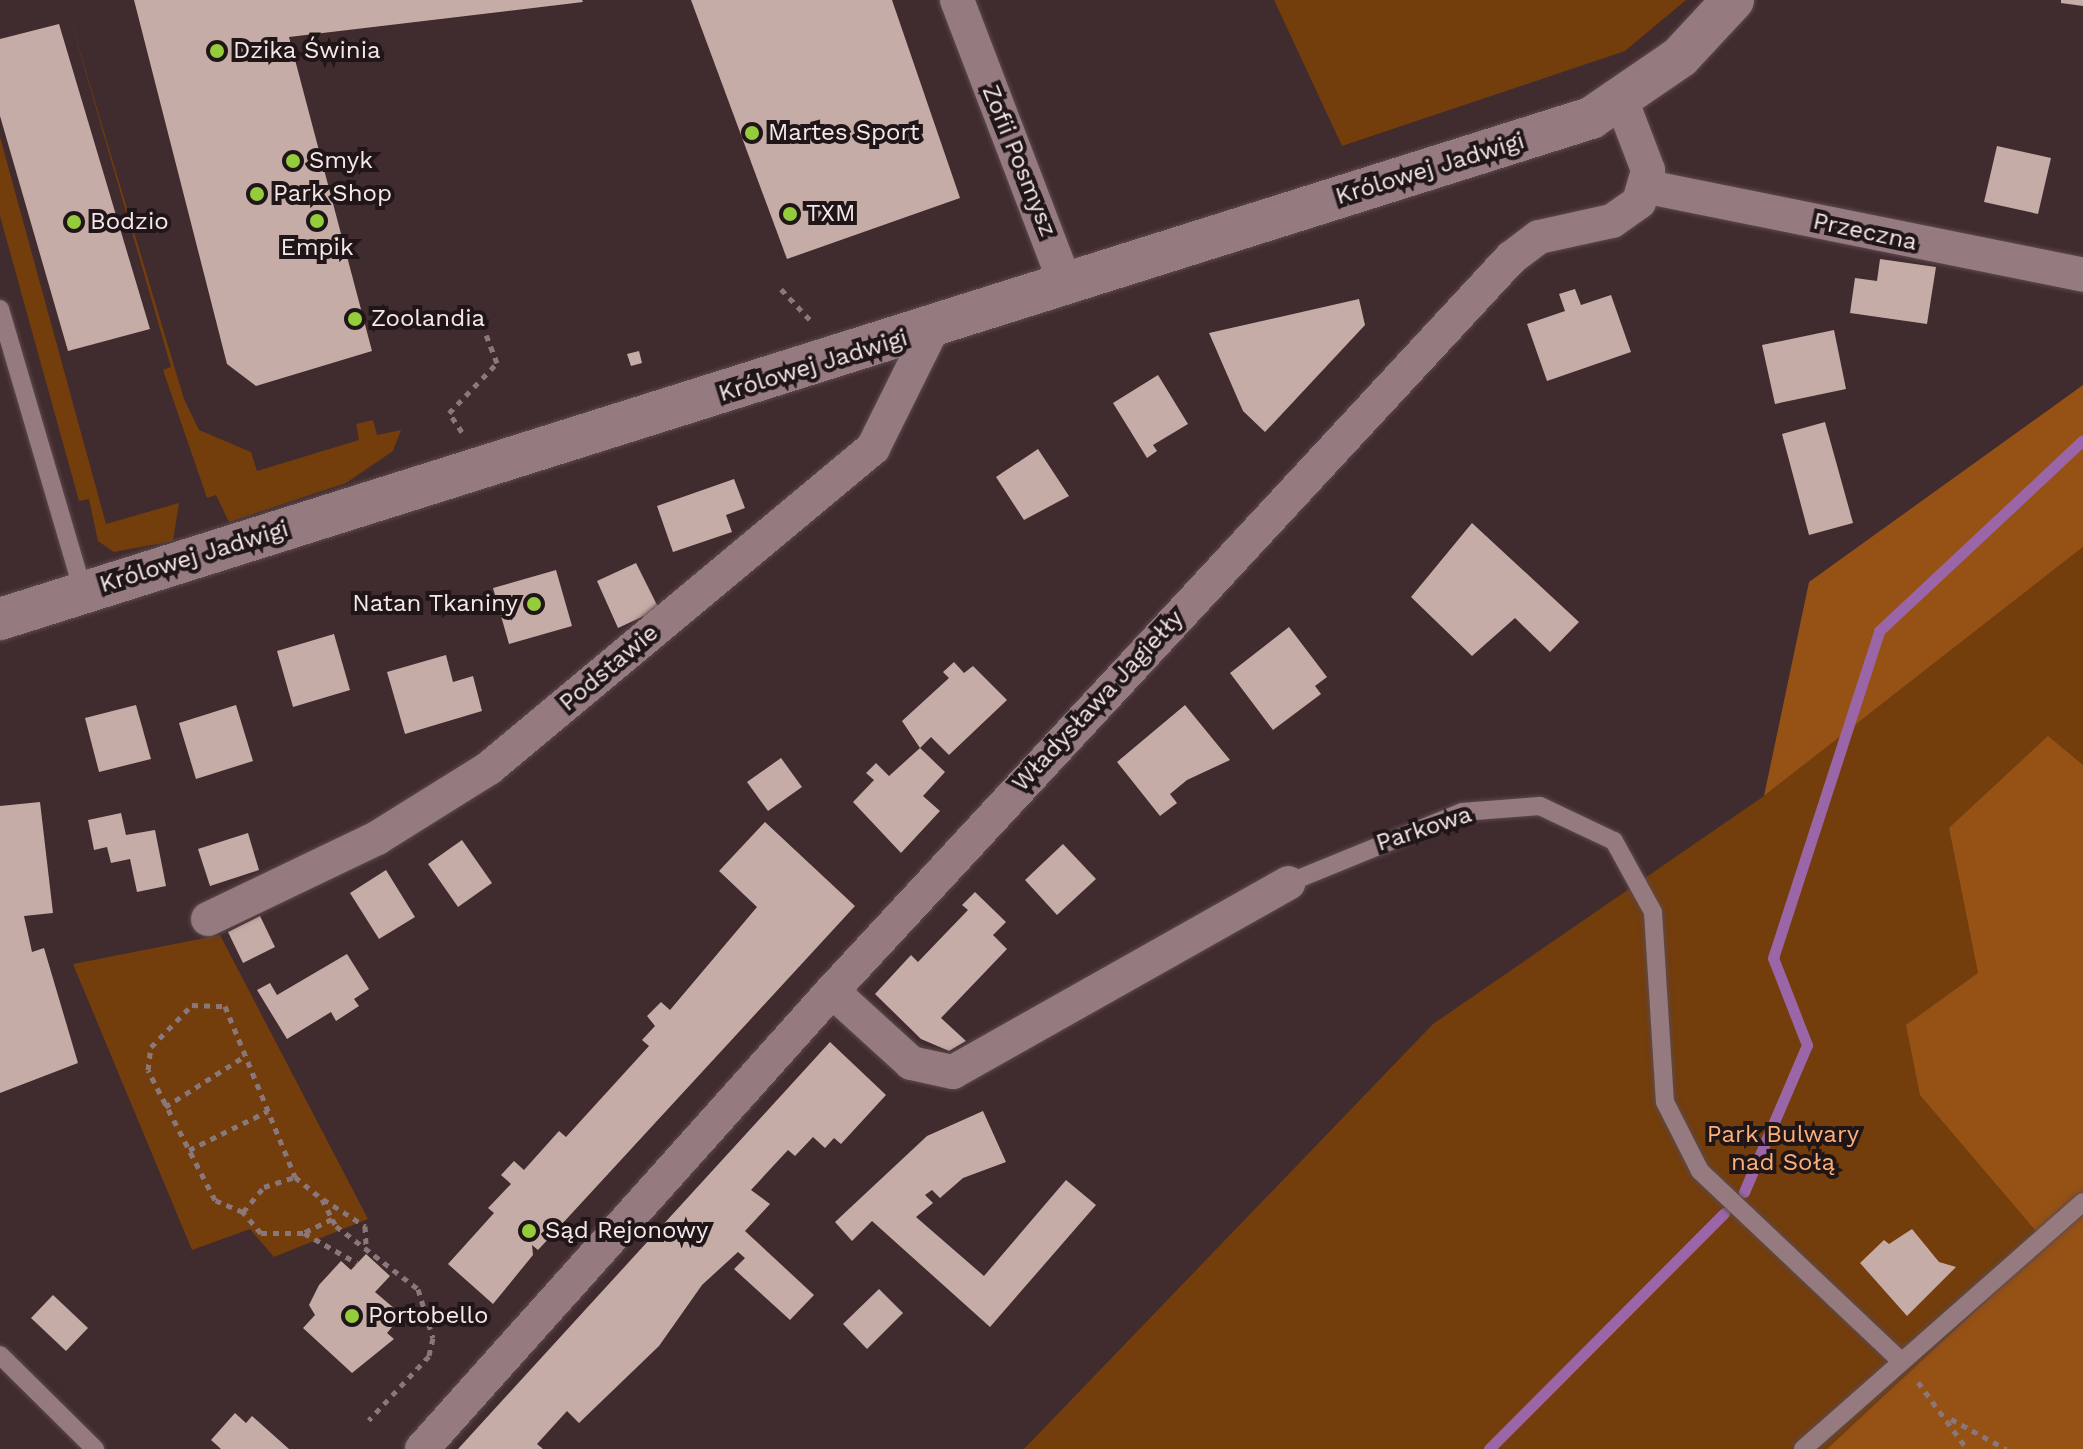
<!DOCTYPE html>
<meta charset="utf-8">
<style>
body{margin:0}
#map{position:relative;width:2083px;height:1449px;overflow:hidden;background:#402b2e;font-family:"Work Sans",sans-serif}
div>[style]{position:absolute}
.green>*{inset:0;background:#733d0c}
.forest>*{inset:0;background:#965115}
.stream>*{height:11px;margin:-5.5px;padding:0 5.5px;transform-origin:5.5px;border-radius:5.5px;background:#9b66a8}
.building>*{inset:0;background:#c6aca6}
.path>*{height:5px;margin-top:-2.5px;transform-origin:0;background:repeating-linear-gradient(90deg,#8a777a 0 6px,transparent 0 12px)}
.roads{filter:drop-shadow(0 0 2px #5c4a4d) drop-shadow(0 0 2px #5c4a4d)}
.service>*{height:18px;margin:-9px;padding:0 9px;transform-origin:9px;border-radius:9px;background:#957b7f}
.minor>*{height:34px;margin:-17px;padding:0 17px;transform-origin:17px;border-radius:17px;background:#957b7f}
.tertiary>*{height:42px;margin:-21px;padding:0 21px;transform-origin:21px;border-radius:21px;background:#957b7f}
.dots>*{width:22px;height:22px;translate:-50% -50%;box-sizing:border-box;border:4px solid #201618;border-radius:50%}
span{translate:-50% -50%;white-space:nowrap;text-align:center;line-height:1.15;-webkit-text-stroke:8px #201618;paint-order:stroke}
.poi-label{font-size:24px;color:#f6e7e9}
.left{translate:0 -50%;text-align:left}
.right{translate:-100% -50%;text-align:right}
.street-label{font-size:24px;color:#f6e7e9}
.park-label{font-size:24px;color:#fcaf77}
</style>
<div id="map">
<div class="green">
<div style="clip-path:polygon(1274px 0,1686px 0,1625px 51px,1342px 146px)"></div>
<div style="clip-path:polygon(67px 8px,184px 399px,199px 430px,251px 452px,257px 471px,359px 440px,356px 424px,373px 420px,377px 435px,401px 430px,393px 451px,346px 483px,229px 522px,216px 495px,207px 498px,163px 370px,171px 367px)"></div>
<div style="clip-path:polygon(0 137px,106px 524px,179px 503px,173px 541px,114px 552px,98px 541px,89px 499px,79px 501px,0 216px)"></div>
<div style="clip-path:polygon(2083px 547px,2083px 1449px,1024px 1449px,1433px 1024px,1764px 796px)"></div>
<div style="clip-path:polygon(220px 935px,368px 1219px,274px 1257px,250px 1229px,192px 1250px,73px 964px)"></div>
</div>
<div class="forest">
<div style="clip-path:polygon(2083px 385px,2083px 547px,1764px 796px,1809px 582px)"></div>
<div style="clip-path:polygon(2048px 736px,2083px 765px,2083px 1449px,1827px 1449px,2047px 1244px,1920px 1095px,1906px 1025px,1978px 973px,1949px 828px)"></div>
</div>
<div class="stream">
<div style="left:1744px;top:1192px;width:160px;rotate:-66.8deg"></div>
<div style="left:1807px;top:1045px;width:93px;rotate:-111.3deg"></div>
<div style="left:1773px;top:958px;width:344px;rotate:-72deg"></div>
<div style="left:1879px;top:631px;width:279px;rotate:-43.1deg"></div>
<div style="left:1489px;top:1449px;width:333px;rotate:-45.1deg"></div>
</div>
<div class="building">
<div style="clip-path:polygon(134px 0,582px 0,583px 2px,289px 37px,372px 351px,256px 386px,227px 364px)"></div>
<div style="clip-path:polygon(691px 0,892px 0,960px 198px,787px 259px)"></div>
<div style="clip-path:polygon(2083px 0,2083px 6px,2061px 3px,2061px 0)"></div>
<div style="clip-path:polygon(59px 24px,150px 329px,68px 351px,0 116px,0 39px)"></div>
<div style="clip-path:polygon(1997px 146px,2051px 158px,2038px 214px,1984px 202px)"></div>
<div style="clip-path:polygon(1880px 259px,1936px 267px,1927px 324px,1850px 313px,1855px 278px,1877px 281px)"></div>
<div style="clip-path:polygon(1575px 289px,1581px 305px,1611px 295px,1631px 352px,1547px 381px,1527px 324px,1565px 311px,1559px 294px)"></div>
<div style="clip-path:polygon(1359px 299px,1365px 325px,1265px 432px,1243px 411px,1209px 333px)"></div>
<div style="clip-path:polygon(1834px 330px,1846px 389px,1775px 404px,1762px 345px)"></div>
<div style="clip-path:polygon(639px 351px,642px 363px,631px 366px,627px 354px)"></div>
<div style="clip-path:polygon(1158px 375px,1188px 424px,1153px 445px,1157px 451px,1147px 458px,1113px 403px)"></div>
<div style="clip-path:polygon(1825px 422px,1853px 523px,1809px 535px,1782px 434px)"></div>
<div style="clip-path:polygon(1038px 449px,1069px 496px,1024px 520px,996px 477px)"></div>
<div style="clip-path:polygon(734px 479px,745px 508px,726px 515px,732px 532px,673px 552px,657px 506px)"></div>
<div style="clip-path:polygon(1472px 523px,1579px 622px,1550px 652px,1515px 618px,1472px 656px,1411px 597px)"></div>
<div style="clip-path:polygon(636px 563px,659px 609px,618px 628px,597px 581px)"></div>
<div style="clip-path:polygon(556px 570px,572px 626px,509px 644px,493px 588px)"></div>
<div style="clip-path:polygon(1289px 627px,1327px 677px,1315px 686px,1321px 694px,1273px 730px,1230px 673px)"></div>
<div style="clip-path:polygon(334px 634px,350px 690px,293px 707px,277px 651px)"></div>
<div style="clip-path:polygon(446px 655px,453px 682px,473px 676px,482px 711px,405px 734px,387px 672px)"></div>
<div style="clip-path:polygon(954px 662px,964px 673px,973px 666px,1007px 700px,949px 755px,931px 737px,920px 748px,902px 721px,949px 678px,943px 672px)"></div>
<div style="clip-path:polygon(136px 705px,151px 759px,99px 772px,85px 718px)"></div>
<div style="clip-path:polygon(236px 705px,253px 761px,196px 779px,179px 723px)"></div>
<div style="clip-path:polygon(1185px 705px,1230px 760px,1187px 780px,1170px 794px,1177px 803px,1160px 816px,1117px 762px)"></div>
<div style="clip-path:polygon(920px 748px,945px 772px,923px 796px,940px 811px,901px 853px,853px 802px,874px 780px,866px 773px,876px 763px,889px 776px)"></div>
<div style="clip-path:polygon(781px 758px,802px 787px,768px 811px,747px 782px)"></div>
<div style="clip-path:polygon(40px 802px,53px 913px,24px 916px,32px 952px,44px 948px,78px 1063px,0 1093px,0 806px)"></div>
<div style="clip-path:polygon(121px 813px,126px 835px,155px 830px,166px 886px,137px 892px,130px 859px,111px 863px,107px 847px,94px 850px,88px 820px)"></div>
<div style="clip-path:polygon(765px 822px,855px 906px,538px 1250px,532px 1245px,533px 1255px,493px 1304px,448px 1264px,494px 1213px,488px 1208px,511px 1184px,501px 1175px,514px 1161px,524px 1170px,559px 1131px,566px 1137px,649px 1046px,642px 1040px,655px 1026px,647px 1016px,661px 1002px,670px 1010px,757px 907px,719px 871px)"></div>
<div style="clip-path:polygon(248px 833px,259px 870px,210px 886px,198px 849px)"></div>
<div style="clip-path:polygon(462px 840px,492px 883px,458px 907px,428px 864px)"></div>
<div style="clip-path:polygon(1063px 844px,1096px 879px,1057px 915px,1025px 880px)"></div>
<div style="clip-path:polygon(386px 870px,415px 917px,379px 939px,350px 893px)"></div>
<div style="clip-path:polygon(975px 892px,1006px 922px,993px 935px,1007px 949px,941px 1018px,966px 1041px,949px 1051px,921px 1039px,875px 994px,911px 955px,918px 962px,968px 910px,962px 905px)"></div>
<div style="clip-path:polygon(260px 916px,275px 947px,243px 963px,228px 932px)"></div>
<div style="clip-path:polygon(347px 954px,369px 989px,354px 999px,359px 1006px,336px 1021px,331px 1012px,287px 1039px,257px 990px,270px 983px,277px 995px)"></div>
<div style="clip-path:polygon(830px 1042px,886px 1095px,841px 1144px,834px 1138px,825px 1148px,813px 1137px,795px 1156px,788px 1150px,751px 1190px,770px 1204px,745px 1231px,814px 1295px,790px 1320px,734px 1269px,745px 1258px,738px 1252px,702px 1285px,659px 1346px,579px 1423px,567px 1411px,537px 1444px,543px 1449px,458px 1449px)"></div>
<div style="clip-path:polygon(983px 1111px,1006px 1162px,963px 1178px,940px 1198px,932px 1190px,925px 1195px,933px 1203px,916px 1217px,984px 1276px,1066px 1180px,1096px 1205px,990px 1327px,872px 1221px,852px 1241px,835px 1222px,927px 1136px)"></div>
<div style="clip-path:polygon(1912px 1229px,1939px 1262px,1956px 1267px,1907px 1316px,1860px 1263px,1884px 1240px,1889px 1244px)"></div>
<div style="clip-path:polygon(366px 1254px,390px 1276px,375px 1292px,402px 1315px,387px 1333px,394px 1339px,352px 1373px,303px 1328px,315px 1315px,309px 1305px,319px 1285px,341px 1261px,351px 1270px)"></div>
<div style="clip-path:polygon(879px 1289px,903px 1313px,867px 1349px,843px 1324px)"></div>
<div style="clip-path:polygon(53px 1295px,88px 1328px,66px 1351px,31px 1318px)"></div>
<div style="clip-path:polygon(235px 1413px,246px 1423px,252px 1416px,289px 1449px,221px 1449px,211px 1440px)"></div>
</div>
<div class="path">
<div style="left:781px;top:289px;width:47px;rotate:46.7deg"></div>
<div style="left:462px;top:432px;width:23px;rotate:-124deg"></div>
<div style="left:449px;top:413px;width:69px;rotate:-46.2deg"></div>
<div style="left:497px;top:363px;width:30px;rotate:-111deg"></div>
<div style="left:165px;top:1107px;width:95px;rotate:-32.5deg"></div>
<div style="left:189px;top:1150px;width:88px;rotate:-26.3deg"></div>
<div style="left:323px;top:1199px;width:50px;rotate:32.7deg"></div>
<div style="left:365px;top:1226px;width:19px;rotate:87deg"></div>
<div style="left:243px;top:1212px;width:33px;rotate:-50deg"></div>
<div style="left:264px;top:1187px;width:33px;rotate:-18deg"></div>
<div style="left:332px;top:1219px;width:32px;rotate:154deg"></div>
<div style="left:303px;top:1233px;width:42px;rotate:180deg"></div>
<div style="left:261px;top:1233px;width:28px;rotate:-131deg"></div>
<div style="left:243px;top:1212px;width:30px;rotate:-157deg"></div>
<div style="left:215px;top:1200px;width:146px;rotate:-117.3deg"></div>
<div style="left:148px;top:1070px;width:23px;rotate:-83deg"></div>
<div style="left:151px;top:1047px;width:59px;rotate:-45.7deg"></div>
<div style="left:192px;top:1005px;width:33px;rotate:2deg"></div>
<div style="left:225px;top:1006px;width:185px;rotate:67.7deg"></div>
<div style="left:295px;top:1177px;width:35px;rotate:39deg"></div>
<div style="left:322px;top:1199px;width:22px;rotate:63deg"></div>
<div style="left:332px;top:1219px;width:8px;rotate:60deg"></div>
<div style="left:336px;top:1226px;width:103px;rotate:37.5deg"></div>
<div style="left:418px;top:1289px;width:51px;rotate:73deg"></div>
<div style="left:433px;top:1338px;width:18px;rotate:103deg"></div>
<div style="left:429px;top:1356px;width:88px;rotate:133.2deg"></div>
<div style="left:304px;top:1233px;width:61px;rotate:29.5deg"></div>
<div style="left:1918px;top:1382px;width:83px;rotate:53.8deg"></div>
<div style="left:1951px;top:1419px;width:63px;rotate:28.6deg"></div>
</div>
<div class="roads">
<div class="service">
<div style="left:0;top:309px;width:294px;rotate:73.6deg"></div>
<div style="left:1288px;top:883px;width:188px;rotate:-22.2deg"></div>
<div style="left:1462px;top:812px;width:78px;rotate:-4.4deg"></div>
<div style="left:1540px;top:806px;width:82px;rotate:25.3deg"></div>
<div style="left:1614px;top:841px;width:81px;rotate:61.2deg"></div>
<div style="left:1653px;top:912px;width:190px;rotate:86.4deg"></div>
<div style="left:1665px;top:1102px;width:77px;rotate:63.1deg"></div>
<div style="left:1700px;top:1171px;width:275px;rotate:43.4deg"></div>
<div style="left:0;top:1355px;width:134px;rotate:44.7deg"></div>
<div style="left:1803px;top:1449px;width:373px;rotate:-41.4deg"></div>
</div>
<div class="minor">
<div style="left:957px;top:0;width:298px;rotate:69.1deg"></div>
<div style="left:1648px;top:187px;width:444px;rotate:11.4deg"></div>
<div style="left:208px;top:919px;width:187px;rotate:-25.6deg"></div>
<div style="left:377px;top:838px;width:132px;rotate:-32deg"></div>
<div style="left:489px;top:768px;width:500px;rotate:-39.8deg"></div>
<div style="left:873px;top:448px;width:133px;rotate:-63.6deg"></div>
<div style="left:832px;top:991px;width:107px;rotate:42.3deg"></div>
<div style="left:911px;top:1063px;width:43px;rotate:12.1deg"></div>
<div style="left:953px;top:1072px;width:385px;rotate:-29.4deg"></div>
<div style="left:422px;top:1449px;width:615px;rotate:-48.17deg"></div>
<div style="left:832px;top:991px;width:999px;rotate:-47.19deg"></div>
<div style="left:1511px;top:258px;width:35px;rotate:-37deg"></div>
<div style="left:1539px;top:237px;width:75px;rotate:-12.4deg"></div>
<div style="left:1612px;top:221px;width:33px;rotate:-35deg"></div>
<div style="left:1639px;top:202px;width:33px;rotate:-74deg"></div>
<div style="left:1648px;top:170px;width:73px;rotate:-110.9deg"></div>
</div>
<div class="tertiary">
<div style="left:0;top:619px;width:1668px;rotate:-17.48deg"></div>
<div style="left:1591px;top:118px;width:108px;rotate:-34.4deg"></div>
<div style="left:1680px;top:57px;width:78px;rotate:-47.1deg"></div>
</div>
</div>
<div class="dots">
<div style="left:217px;top:51px;background:#95cc3b"></div>
<div style="left:752px;top:133px;background:#95cc3b"></div>
<div style="left:293px;top:161px;background:#95cc3b"></div>
<div style="left:257px;top:194px;background:#95cc3b"></div>
<div style="left:790px;top:214px;background:#95cc3b"></div>
<div style="left:317px;top:221px;background:#95cc3b"></div>
<div style="left:74px;top:222px;background:#95cc3b"></div>
<div style="left:355px;top:319px;background:#95cc3b"></div>
<div style="left:534px;top:604px;background:#95cc3b"></div>
<div style="left:529px;top:1231px;background:#95cc3b"></div>
<div style="left:352px;top:1316px;background:#95cc3b"></div>
</div>
<div class="poi-label">
<span class="left" style="left:233px;top:51px">Dzika Świnia</span>
<span class="left" style="left:768px;top:133px">Martes Sport</span>
<span class="left" style="left:309px;top:161px">Smyk</span>
<span class="left" style="left:273px;top:194px">Park Shop</span>
<span class="left" style="left:806px;top:214px">TXM</span>
<span class="left" style="left:90px;top:222px">Bodzio</span>
<span style="left:317px;top:248px">Empik</span>
<span class="left" style="left:371px;top:319px">Zoolandia</span>
<span class="right" style="left:518px;top:604px">Natan Tkaniny</span>
<span class="left" style="left:545px;top:1231px">Sąd Rejonowy</span>
<span class="left" style="left:368px;top:1316px">Portobello</span>
</div>
<div class="street-label">
<span style="left:1019px;top:161px;rotate:68deg">Zofii Posmysz</span>
<span style="left:1430px;top:169px;rotate:-17deg">Królowej Jadwigi</span>
<span style="left:1865px;top:232px;rotate:12deg">Przeczna</span>
<span style="left:813px;top:366px;rotate:-17deg">Królowej Jadwigi</span>
<span style="left:194px;top:557px;rotate:-17deg">Królowej Jadwigi</span>
<span style="left:609px;top:668px;rotate:-40deg">Podstawie</span>
<span style="left:1098px;top:701px;rotate:-47deg">Władysława Jagiełły</span>
<span style="left:1424px;top:829px;rotate:-18deg">Parkowa</span>
</div>
<div class="park-label">
<span style="left:1783px;top:1149px">Park Bulwary<br>nad Sołą</span>
</div>
</div>
